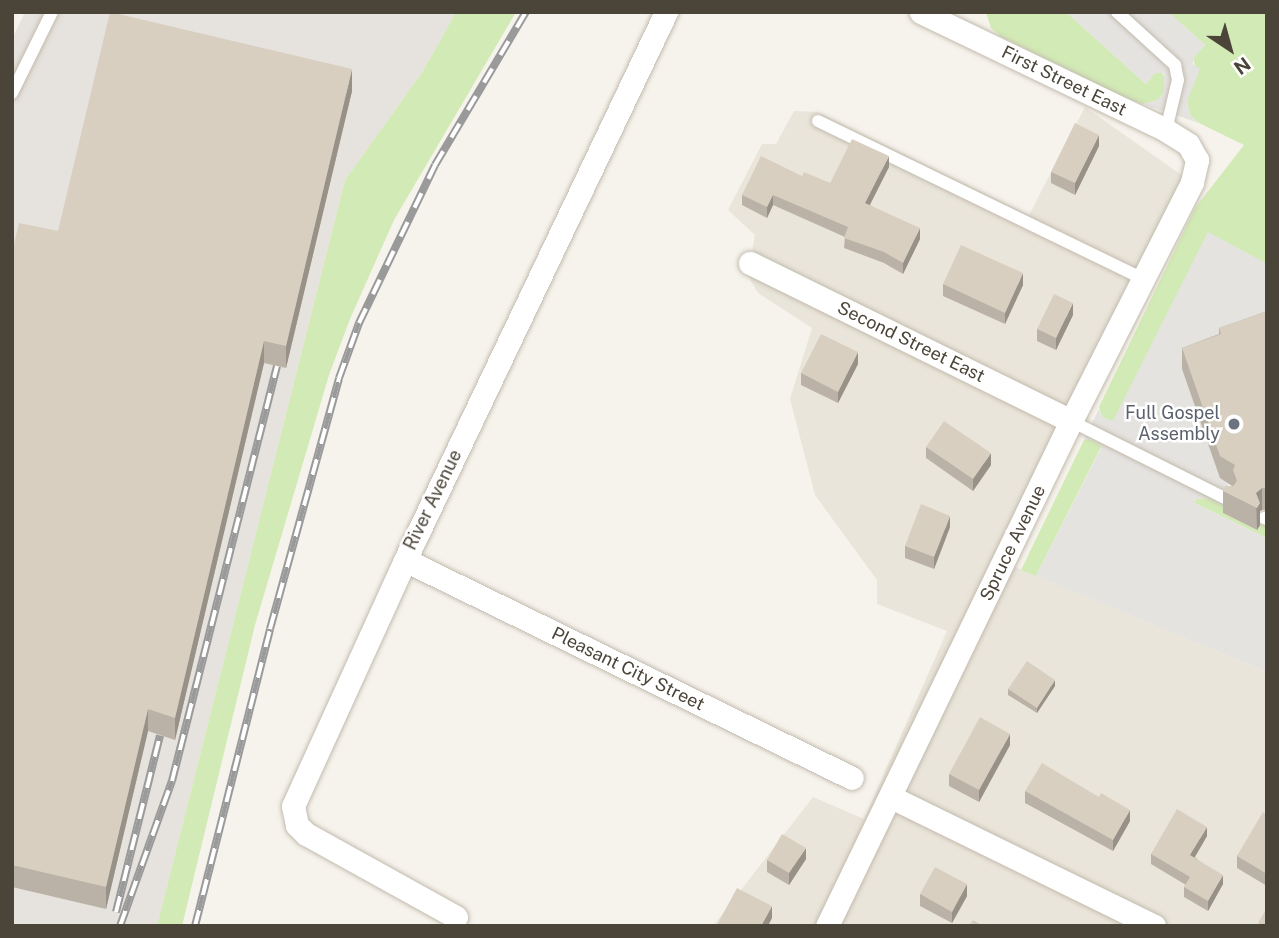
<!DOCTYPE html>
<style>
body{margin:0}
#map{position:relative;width:1279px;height:938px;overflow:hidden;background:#f6f3ec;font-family:"Public Sans",sans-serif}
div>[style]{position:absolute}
.residential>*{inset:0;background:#eae5da}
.industrial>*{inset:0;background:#e6e2dd}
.green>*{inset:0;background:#d2eab5}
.parking>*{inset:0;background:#e5e3e0}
.roads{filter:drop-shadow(0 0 2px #c2bbae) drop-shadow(0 0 2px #c2bbae)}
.lane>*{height:12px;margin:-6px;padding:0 6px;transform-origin:6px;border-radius:6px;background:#fff}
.street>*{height:23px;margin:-11.5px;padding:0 11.5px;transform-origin:11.5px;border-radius:11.5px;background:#fff}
.rail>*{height:8px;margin-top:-4px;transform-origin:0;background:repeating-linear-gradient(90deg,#fff 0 16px,#9a9a9a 0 32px);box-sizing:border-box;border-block:2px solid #9a9a9a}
.wall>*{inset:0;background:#bab2a6}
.shaded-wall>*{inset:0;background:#979187}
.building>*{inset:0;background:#d8cfc1}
.dots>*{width:19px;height:19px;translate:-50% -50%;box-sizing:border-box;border:4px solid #fff;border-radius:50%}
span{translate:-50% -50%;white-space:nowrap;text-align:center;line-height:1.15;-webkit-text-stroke:5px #fff;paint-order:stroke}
.street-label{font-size:18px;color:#4b4439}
.worship-label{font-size:18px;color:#5b616d}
.right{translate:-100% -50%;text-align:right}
.frame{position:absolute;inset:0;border:14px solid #4b4439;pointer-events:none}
.north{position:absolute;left:1195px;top:14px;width:70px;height:70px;-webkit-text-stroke:5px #fff;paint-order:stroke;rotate:144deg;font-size:19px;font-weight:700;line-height:28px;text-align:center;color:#4b4439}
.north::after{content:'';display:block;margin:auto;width:24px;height:32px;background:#4b4439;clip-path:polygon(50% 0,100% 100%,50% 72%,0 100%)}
</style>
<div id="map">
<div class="residential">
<div style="clip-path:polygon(1085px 107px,1200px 188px,1003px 562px,1267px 672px,1267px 926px,713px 926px,813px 797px,864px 819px,947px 631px,877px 604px,877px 580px,815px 495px,790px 399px,812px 328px,758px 293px,748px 276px,755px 235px,728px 210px,762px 144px,776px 144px,794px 111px,817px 112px,1029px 215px)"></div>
</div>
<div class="industrial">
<div style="clip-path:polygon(25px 12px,456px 12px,423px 71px,345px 180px,157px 926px,12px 926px,12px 39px)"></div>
</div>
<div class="green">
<div style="clip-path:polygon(456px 12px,516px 12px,394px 220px,350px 319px,329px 375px,255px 625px,182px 926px,157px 926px,345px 180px,423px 71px)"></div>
<div style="clip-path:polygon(986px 12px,1066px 12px,1146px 84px,1155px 73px,1162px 72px,1166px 81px,1164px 92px,1158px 100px,1143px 104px,1125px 98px,1000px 36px,991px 28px)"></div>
<div style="clip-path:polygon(1168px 12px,1267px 12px,1267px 264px,1208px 233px,1113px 422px,1102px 417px,1099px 407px,1195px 208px,1244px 145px,1199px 123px,1190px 115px,1187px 101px,1195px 66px,1193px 58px,1205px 45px)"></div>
<div style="clip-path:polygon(1089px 439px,1102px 445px,1036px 576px,1021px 570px,1084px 440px)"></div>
<div style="clip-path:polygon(1208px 498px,1226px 507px,1223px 513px,1257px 530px,1260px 524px,1267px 527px,1267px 538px,1194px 503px,1196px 499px)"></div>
</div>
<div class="parking">
<div style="clip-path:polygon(1066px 12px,1168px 12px,1205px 45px,1193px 58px,1193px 64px,1200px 69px,1187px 101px,1190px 115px,1199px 123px,1143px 104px,1158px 100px,1164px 92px,1164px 73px,1155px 73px,1146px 84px)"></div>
<div style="clip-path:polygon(1208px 232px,1267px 264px,1267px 333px,1227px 482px,1232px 495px,1226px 507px,1208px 498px,1196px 499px,1194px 503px,1267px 538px,1267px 672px,1036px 576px,1102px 446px,1090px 439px,1084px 440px,1099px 409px,1102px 417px,1113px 421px)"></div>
</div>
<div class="roads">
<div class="lane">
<div style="left:1117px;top:12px;width:79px;rotate:42.4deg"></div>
<div style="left:1175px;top:65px;width:15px;rotate:79deg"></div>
<div style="left:1178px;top:80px;width:51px;rotate:103.5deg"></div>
<div style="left:12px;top:93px;width:90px;rotate:-63.7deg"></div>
<div style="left:818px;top:121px;width:360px;rotate:25.9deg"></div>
<div style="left:1071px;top:421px;width:177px;rotate:26.6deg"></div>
<div style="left:1264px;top:518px;width:3px;rotate:18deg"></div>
</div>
<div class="street">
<div style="left:750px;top:263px;width:358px;rotate:26.2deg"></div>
<div style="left:405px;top:560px;width:497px;rotate:26deg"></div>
<div style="left:891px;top:797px;width:293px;rotate:26.1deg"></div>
<div style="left:456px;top:917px;width:171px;rotate:-151deg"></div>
<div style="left:306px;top:834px;width:13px;rotate:-135deg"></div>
<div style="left:297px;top:825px;width:19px;rotate:-102deg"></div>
<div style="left:293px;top:806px;width:270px;rotate:-65.5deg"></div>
<div style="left:405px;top:560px;width:607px;rotate:-64.53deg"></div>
<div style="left:827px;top:926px;width:561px;rotate:-64.21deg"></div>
<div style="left:1071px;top:421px;width:268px;rotate:-63.1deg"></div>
<div style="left:1192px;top:182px;width:23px;rotate:-77deg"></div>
<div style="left:1197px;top:160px;width:18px;rotate:-119deg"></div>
<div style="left:1188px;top:144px;width:26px;rotate:-148deg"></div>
<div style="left:1166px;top:130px;width:272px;rotate:-154.3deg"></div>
</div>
</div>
<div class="rail">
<div style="left:116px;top:912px;width:182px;rotate:-76deg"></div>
<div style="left:120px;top:926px;width:154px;rotate:-70.3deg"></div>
<div style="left:172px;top:781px;width:428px;rotate:-75.8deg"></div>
<div style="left:195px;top:926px;width:306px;rotate:-75.8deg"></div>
<div style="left:270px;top:629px;width:260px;rotate:-74.6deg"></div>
<div style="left:339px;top:378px;width:59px;rotate:-70deg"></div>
<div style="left:359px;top:323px;width:175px;rotate:-64.3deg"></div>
<div style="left:435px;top:165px;width:178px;rotate:-59.3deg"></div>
</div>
<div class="wall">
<div style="clip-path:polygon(352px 91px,286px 368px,264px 363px,175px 740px,148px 731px,106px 909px,12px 887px,12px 253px)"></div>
<div style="clip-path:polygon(1099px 146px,1075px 195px,1051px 183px,1051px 172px)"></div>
<div style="clip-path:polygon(889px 167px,870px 205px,920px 239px,903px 274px,884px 263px,844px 248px,845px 237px,773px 205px,767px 218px,742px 205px,742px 195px,802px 176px,830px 183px)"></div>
<div style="clip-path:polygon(943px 284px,1023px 285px,1005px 324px,943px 296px)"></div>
<div style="clip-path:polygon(1267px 311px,1267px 510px,1262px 510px,1260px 511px,1260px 525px,1257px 530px,1223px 513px,1223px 491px,1232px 486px,1220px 478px,1182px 369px,1182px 348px,1219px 334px,1219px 328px)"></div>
<div style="clip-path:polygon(1073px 315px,1056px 350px,1037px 341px,1037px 329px)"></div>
<div style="clip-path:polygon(858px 364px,838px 403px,801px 385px,801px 373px)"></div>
<div style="clip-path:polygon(926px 447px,991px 465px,973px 491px,926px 458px)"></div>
<div style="clip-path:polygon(950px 527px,934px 569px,905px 558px,905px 546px)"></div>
<div style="clip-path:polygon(1055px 686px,1037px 713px,1008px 695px,1008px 689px)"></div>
<div style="clip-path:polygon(1010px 745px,979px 802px,949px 786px,949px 774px)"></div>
<div style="clip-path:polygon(1025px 791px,1099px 797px,1130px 821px,1113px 851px,1025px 803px)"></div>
<div style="clip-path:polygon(1267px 815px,1267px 886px,1237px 868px,1237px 856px)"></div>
<div style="clip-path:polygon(1207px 836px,1195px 857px,1223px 884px,1208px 911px,1184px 897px,1184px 887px,1186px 885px,1151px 864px,1151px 854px)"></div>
<div style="clip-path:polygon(806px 859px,789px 885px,767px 872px,767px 860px)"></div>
<div style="clip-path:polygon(920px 894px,967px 896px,952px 923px,920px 906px)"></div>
</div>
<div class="shaded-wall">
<div style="clip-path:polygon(352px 69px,352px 91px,286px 368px,286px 346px)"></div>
<div style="clip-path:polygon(1099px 135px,1099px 146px,1075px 195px,1075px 183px)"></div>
<div style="clip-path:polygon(889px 156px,889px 167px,865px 214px,865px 203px)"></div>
<div style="clip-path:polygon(773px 195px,773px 205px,767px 218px,767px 207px)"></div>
<div style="clip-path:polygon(920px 228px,920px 239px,903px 274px,903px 263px)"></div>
<div style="clip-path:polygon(1023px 273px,1023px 285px,1005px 324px,1005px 313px)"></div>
<div style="clip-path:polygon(1073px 303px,1073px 315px,1056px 350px,1056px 338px)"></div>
<div style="clip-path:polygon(264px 341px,264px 363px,175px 740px,175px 718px)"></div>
<div style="clip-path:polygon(858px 352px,858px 364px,838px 403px,838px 392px)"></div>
<div style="clip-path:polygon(991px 453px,991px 465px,973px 491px,973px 479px)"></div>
<div style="clip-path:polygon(1262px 488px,1262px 510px,1260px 511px,1260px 525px,1257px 530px,1256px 493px)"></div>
<div style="clip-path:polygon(950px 516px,950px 527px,934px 569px,934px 557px)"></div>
<div style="clip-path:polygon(1055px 680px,1055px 686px,1037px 713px,1037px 708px)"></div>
<div style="clip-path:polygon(148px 709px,148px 731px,106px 909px,106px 887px)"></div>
<div style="clip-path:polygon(1010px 734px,1010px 745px,979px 802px,979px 790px)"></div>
<div style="clip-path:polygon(1130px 810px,1130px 821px,1113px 851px,1113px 840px)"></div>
<div style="clip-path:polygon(1207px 827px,1207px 836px,1190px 865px,1190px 855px)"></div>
<div style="clip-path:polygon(806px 848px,806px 859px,789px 885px,789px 873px)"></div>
<div style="clip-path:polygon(1223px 875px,1223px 884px,1208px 911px,1208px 901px)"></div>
<div style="clip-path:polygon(967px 884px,967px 896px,952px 923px,952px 912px)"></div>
<div style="clip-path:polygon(772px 906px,772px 918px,768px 926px,761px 926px)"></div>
</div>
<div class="building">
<div style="clip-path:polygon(110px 12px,352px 69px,286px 346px,264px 341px,175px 718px,148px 709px,106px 887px,12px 865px,12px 253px,19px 223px,58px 231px)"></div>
<div style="clip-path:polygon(1075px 123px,1099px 135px,1075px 183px,1051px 172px)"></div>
<div style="clip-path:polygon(852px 139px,889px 156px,865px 203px,920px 228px,903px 263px,884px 252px,844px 238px,848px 227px,773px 195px,767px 207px,742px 195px,761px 156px,802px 176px,804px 172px,830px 183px)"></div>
<div style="clip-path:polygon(961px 245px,1023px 273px,1005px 313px,943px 284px)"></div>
<div style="clip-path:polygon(1054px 294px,1073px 303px,1056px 338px,1037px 329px)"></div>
<div style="clip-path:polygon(1267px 311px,1267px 488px,1262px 488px,1256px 493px,1260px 503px,1257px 508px,1223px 491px,1225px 486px,1233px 486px,1237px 481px,1233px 470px,1235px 465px,1220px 456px,1182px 348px,1221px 334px,1219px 328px)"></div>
<div style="clip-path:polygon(821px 334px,858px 352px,838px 392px,801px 373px)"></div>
<div style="clip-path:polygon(944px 421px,991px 453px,973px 479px,926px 447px)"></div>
<div style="clip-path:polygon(921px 504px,950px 516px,934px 557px,905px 546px)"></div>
<div style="clip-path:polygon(1027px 661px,1055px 680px,1037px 708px,1008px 689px)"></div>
<div style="clip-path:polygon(980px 717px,1010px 734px,979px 790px,949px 774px)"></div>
<div style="clip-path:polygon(1042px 763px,1099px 797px,1101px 793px,1130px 810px,1113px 840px,1025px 791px)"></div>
<div style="clip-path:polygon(1177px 809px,1207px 827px,1190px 855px,1223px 875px,1208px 901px,1184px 887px,1190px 877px,1151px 854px)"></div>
<div style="clip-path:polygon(1263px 812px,1267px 815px,1267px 874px,1237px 856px)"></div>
<div style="clip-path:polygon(782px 834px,806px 848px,789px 873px,767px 860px)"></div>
<div style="clip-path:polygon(935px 867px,967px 884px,952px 912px,920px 894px)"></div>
<div style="clip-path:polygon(737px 888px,772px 906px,761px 926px,717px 925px)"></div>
<div style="clip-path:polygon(1267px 908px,1267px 926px,1263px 926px,1258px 923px)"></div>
<div style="clip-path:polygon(973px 920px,984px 926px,969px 926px)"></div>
</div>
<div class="dots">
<div style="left:1234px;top:424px;background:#6b7280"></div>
</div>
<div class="street-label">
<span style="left:1064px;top:81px;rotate:26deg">First Street East</span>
<span style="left:911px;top:342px;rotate:26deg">Second Street East</span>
<span style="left:433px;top:500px;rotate:-64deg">River Avenue</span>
<span style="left:1013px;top:543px;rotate:-64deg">Spruce Avenue</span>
<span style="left:628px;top:669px;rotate:26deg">Pleasant City Street</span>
</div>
<div class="worship-label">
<span class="right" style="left:1220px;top:424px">Full Gospel<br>Assembly</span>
</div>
<div class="frame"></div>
<div class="north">N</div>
</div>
